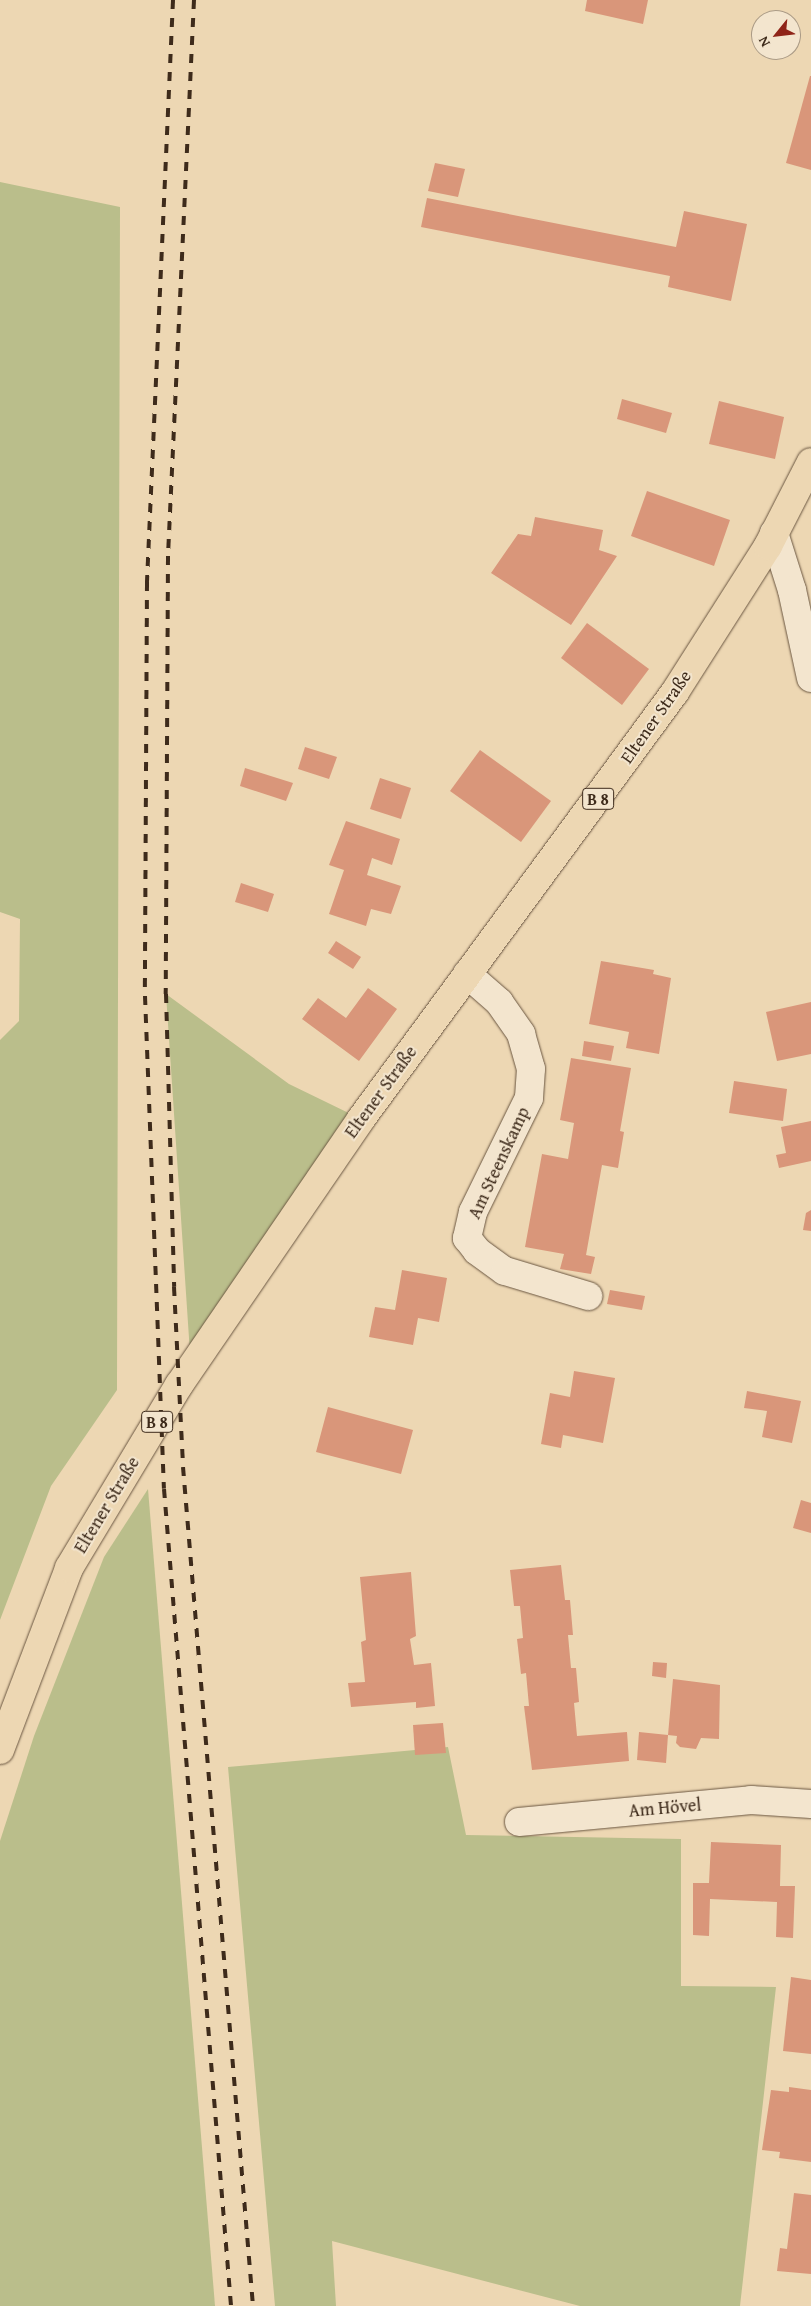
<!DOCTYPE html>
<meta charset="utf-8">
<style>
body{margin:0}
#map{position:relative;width:811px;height:2306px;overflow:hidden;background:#edd7b3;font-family:"Gentium Book Plus",serif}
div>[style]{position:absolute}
.green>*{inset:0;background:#babe8b}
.building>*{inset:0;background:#d9967a}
.roads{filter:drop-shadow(0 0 1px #6a5641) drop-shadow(0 0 1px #6a5641)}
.minor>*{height:28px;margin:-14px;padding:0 14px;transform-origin:14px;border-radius:14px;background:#f3e5ce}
.primary>*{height:28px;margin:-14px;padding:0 14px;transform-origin:14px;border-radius:14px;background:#edd7b3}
.rail>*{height:4px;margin-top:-2px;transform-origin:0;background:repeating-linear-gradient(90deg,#3e2b1b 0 9px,transparent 0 18px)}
span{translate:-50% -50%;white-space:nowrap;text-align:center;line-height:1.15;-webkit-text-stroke:4px #f3e5ce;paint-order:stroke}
.shield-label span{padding:1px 4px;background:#f3e5ce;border:1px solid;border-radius:4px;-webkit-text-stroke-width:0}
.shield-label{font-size:16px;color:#3e2b1b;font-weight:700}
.street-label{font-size:18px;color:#3e2b1b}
.north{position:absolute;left:751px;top:10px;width:50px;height:50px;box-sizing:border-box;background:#f3e5ce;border:1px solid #ab9b86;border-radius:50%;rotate:241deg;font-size:14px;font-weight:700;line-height:20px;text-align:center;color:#3e2b1b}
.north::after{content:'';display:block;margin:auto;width:18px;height:22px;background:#8f2418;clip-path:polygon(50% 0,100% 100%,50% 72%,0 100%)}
</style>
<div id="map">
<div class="green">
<div style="clip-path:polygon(0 182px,120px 207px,117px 1390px,51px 1486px,0 1620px,0 1040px,19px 1021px,20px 919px,0 912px)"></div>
<div style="clip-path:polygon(166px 994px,289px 1084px,361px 1119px,191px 1368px)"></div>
<div style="clip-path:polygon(148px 1489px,215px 2306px,0 2306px,0 1841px,34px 1736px,104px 1557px)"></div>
<div style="clip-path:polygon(448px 1747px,466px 1835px,681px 1839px,681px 1986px,776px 1987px,740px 2306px,580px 2306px,332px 2241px,336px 2306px,275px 2306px,228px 1767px)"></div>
</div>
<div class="building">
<div style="clip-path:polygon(587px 0,648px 0,643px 24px,585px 11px)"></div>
<div style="clip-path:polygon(810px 76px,811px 76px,811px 170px,786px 163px)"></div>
<div style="clip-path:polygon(435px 163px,465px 169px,458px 197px,428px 191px)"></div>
<div style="clip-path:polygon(427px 198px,676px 247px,684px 211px,747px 224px,731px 301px,668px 287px,670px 276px,421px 227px)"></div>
<div style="clip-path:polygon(622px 399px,672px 413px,666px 433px,617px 419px)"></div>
<div style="clip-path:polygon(719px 401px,784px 417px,775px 459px,709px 444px)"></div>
<div style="clip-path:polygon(647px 491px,730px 520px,714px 566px,631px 536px)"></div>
<div style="clip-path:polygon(535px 517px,603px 530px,599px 550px,617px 556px,571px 625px,491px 573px,518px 534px,531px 536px)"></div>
<div style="clip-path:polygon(587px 623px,649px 669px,622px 705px,561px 658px)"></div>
<div style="clip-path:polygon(305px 747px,337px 757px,329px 779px,298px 769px)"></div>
<div style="clip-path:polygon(480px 750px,551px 801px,521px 842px,450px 791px)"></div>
<div style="clip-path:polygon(245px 768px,293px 783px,286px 801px,240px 786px)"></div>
<div style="clip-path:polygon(380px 778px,411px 788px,401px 819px,370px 809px)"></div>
<div style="clip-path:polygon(346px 821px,400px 839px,392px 865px,372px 858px,367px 875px,401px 886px,391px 914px,371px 909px,366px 926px,329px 914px,344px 870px,329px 865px)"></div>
<div style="clip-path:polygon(241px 883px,274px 894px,268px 912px,235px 902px)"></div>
<div style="clip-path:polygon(336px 941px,361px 957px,353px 969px,328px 953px)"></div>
<div style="clip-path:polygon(601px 961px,654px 970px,653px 974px,671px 978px,659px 1054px,626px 1048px,629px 1032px,589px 1024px)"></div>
<div style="clip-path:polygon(368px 988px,397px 1009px,359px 1061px,302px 1019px,318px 998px,346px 1018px)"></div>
<div style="clip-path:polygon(811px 1002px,811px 1054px,777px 1061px,766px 1012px)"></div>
<div style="clip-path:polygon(584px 1041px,614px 1046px,611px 1061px,582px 1056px)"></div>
<div style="clip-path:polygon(571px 1058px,631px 1068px,620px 1131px,624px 1132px,618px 1168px,602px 1165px,586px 1255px,595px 1257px,591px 1274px,560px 1269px,564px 1254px,525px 1247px,542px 1154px,568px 1159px,574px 1123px,560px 1120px)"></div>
<div style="clip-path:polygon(734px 1081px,787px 1089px,783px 1121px,729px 1113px)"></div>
<div style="clip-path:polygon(811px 1121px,811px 1161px,779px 1168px,776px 1155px,786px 1153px,781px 1127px)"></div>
<div style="clip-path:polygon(811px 1210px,811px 1231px,803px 1230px,806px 1213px)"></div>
<div style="clip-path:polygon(402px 1270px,447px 1278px,439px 1322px,418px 1318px,413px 1345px,369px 1337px,375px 1307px,395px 1310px)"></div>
<div style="clip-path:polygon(610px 1290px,645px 1296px,642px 1310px,607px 1304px)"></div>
<div style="clip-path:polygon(574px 1371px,615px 1378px,603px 1443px,563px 1435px,561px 1448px,541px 1444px,550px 1393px,570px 1397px)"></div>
<div style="clip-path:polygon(747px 1391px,801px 1401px,792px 1443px,762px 1437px,767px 1411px,744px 1408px)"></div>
<div style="clip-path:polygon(328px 1407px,413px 1430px,401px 1474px,316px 1452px)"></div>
<div style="clip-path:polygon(801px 1500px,811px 1503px,811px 1533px,793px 1528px)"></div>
<div style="clip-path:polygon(561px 1565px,565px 1600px,570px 1600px,573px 1635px,568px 1635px,571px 1668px,576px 1668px,579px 1702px,574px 1703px,577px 1736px,627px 1732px,629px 1761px,532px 1770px,524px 1706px,529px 1706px,526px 1673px,521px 1674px,517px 1639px,523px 1638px,520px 1606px,514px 1606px,510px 1570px)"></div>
<div style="clip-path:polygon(411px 1572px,416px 1636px,410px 1639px,414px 1665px,431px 1663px,435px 1706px,416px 1708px,416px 1702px,351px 1707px,348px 1683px,365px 1682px,361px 1642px,366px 1640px,360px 1577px)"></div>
<div style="clip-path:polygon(653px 1662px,667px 1663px,666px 1678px,652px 1676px)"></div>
<div style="clip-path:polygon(673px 1679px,720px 1685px,719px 1739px,701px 1738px,696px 1749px,680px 1747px,676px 1743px,677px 1736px,668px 1735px)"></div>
<div style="clip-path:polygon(443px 1723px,446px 1753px,415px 1755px,413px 1725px)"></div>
<div style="clip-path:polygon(639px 1732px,668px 1735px,666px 1763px,637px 1760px)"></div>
<div style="clip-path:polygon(711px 1842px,781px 1845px,780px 1886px,795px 1886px,793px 1938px,776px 1937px,777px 1902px,710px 1899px,709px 1936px,693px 1935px,693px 1883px,709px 1883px)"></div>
<div style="clip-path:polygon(791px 1977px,811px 1980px,811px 2054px,783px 2051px)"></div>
<div style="clip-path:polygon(789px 2087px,811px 2090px,811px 2162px,779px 2158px,780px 2152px,762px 2150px,771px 2090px,789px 2092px)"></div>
<div style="clip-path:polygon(794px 2193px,811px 2195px,811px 2274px,777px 2271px,780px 2248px,787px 2249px)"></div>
</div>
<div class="roads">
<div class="minor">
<div style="left:774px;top:533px;width:60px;rotate:72.5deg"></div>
<div style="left:792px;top:590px;width:90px;rotate:77.8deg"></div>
<div style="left:467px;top:974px;width:43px;rotate:41.2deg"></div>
<div style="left:499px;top:1002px;width:39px;rotate:55deg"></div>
<div style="left:521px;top:1034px;width:36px;rotate:74deg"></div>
<div style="left:531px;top:1069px;width:29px;rotate:94deg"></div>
<div style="left:529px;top:1098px;width:127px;rotate:116.2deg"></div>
<div style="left:473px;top:1212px;width:27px;rotate:103deg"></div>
<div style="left:467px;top:1238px;width:16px;rotate:52deg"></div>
<div style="left:477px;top:1251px;width:34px;rotate:36deg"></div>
<div style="left:505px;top:1271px;width:87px;rotate:16.8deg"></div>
<div style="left:519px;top:1822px;width:233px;rotate:-5.4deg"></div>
<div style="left:751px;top:1800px;width:60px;rotate:3.8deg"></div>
</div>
<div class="primary">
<div style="left:0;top:1750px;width:195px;rotate:-69.2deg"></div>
<div style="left:69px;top:1568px;width:214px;rotate:-59deg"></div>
<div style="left:179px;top:1385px;width:322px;rotate:-55.6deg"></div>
<div style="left:361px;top:1119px;width:530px;rotate:-53.67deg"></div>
<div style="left:675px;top:692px;width:173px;rotate:-57.5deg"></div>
<div style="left:768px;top:546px;width:94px;rotate:-62.9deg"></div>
</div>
</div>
<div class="rail">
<div style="left:173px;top:0;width:583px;rotate:92.56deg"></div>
<div style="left:147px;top:582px;width:414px;rotate:90.3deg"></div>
<div style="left:145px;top:996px;width:493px;rotate:87.8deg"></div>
<div style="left:164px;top:1489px;width:820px;rotate:85.31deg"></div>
<div style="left:194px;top:0;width:557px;rotate:92.68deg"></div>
<div style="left:168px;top:556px;width:438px;rotate:90.3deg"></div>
<div style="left:166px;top:994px;width:293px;rotate:88.4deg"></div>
<div style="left:174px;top:1287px;width:180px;rotate:87.1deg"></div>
<div style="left:183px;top:1467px;width:842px;rotate:85.23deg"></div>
</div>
<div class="shield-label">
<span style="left:598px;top:799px">B 8</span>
<span style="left:157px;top:1422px">B 8</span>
</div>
<div class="street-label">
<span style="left:656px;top:717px;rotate:-55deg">Eltener Straße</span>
<span style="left:381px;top:1092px;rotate:-54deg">Eltener Straße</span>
<span style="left:499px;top:1163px;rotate:-65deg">Am Steenskamp</span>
<span style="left:107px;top:1505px;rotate:-59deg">Eltener Straße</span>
<span style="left:665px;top:1808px;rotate:-5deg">Am Hövel</span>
</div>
<div class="north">N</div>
</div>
